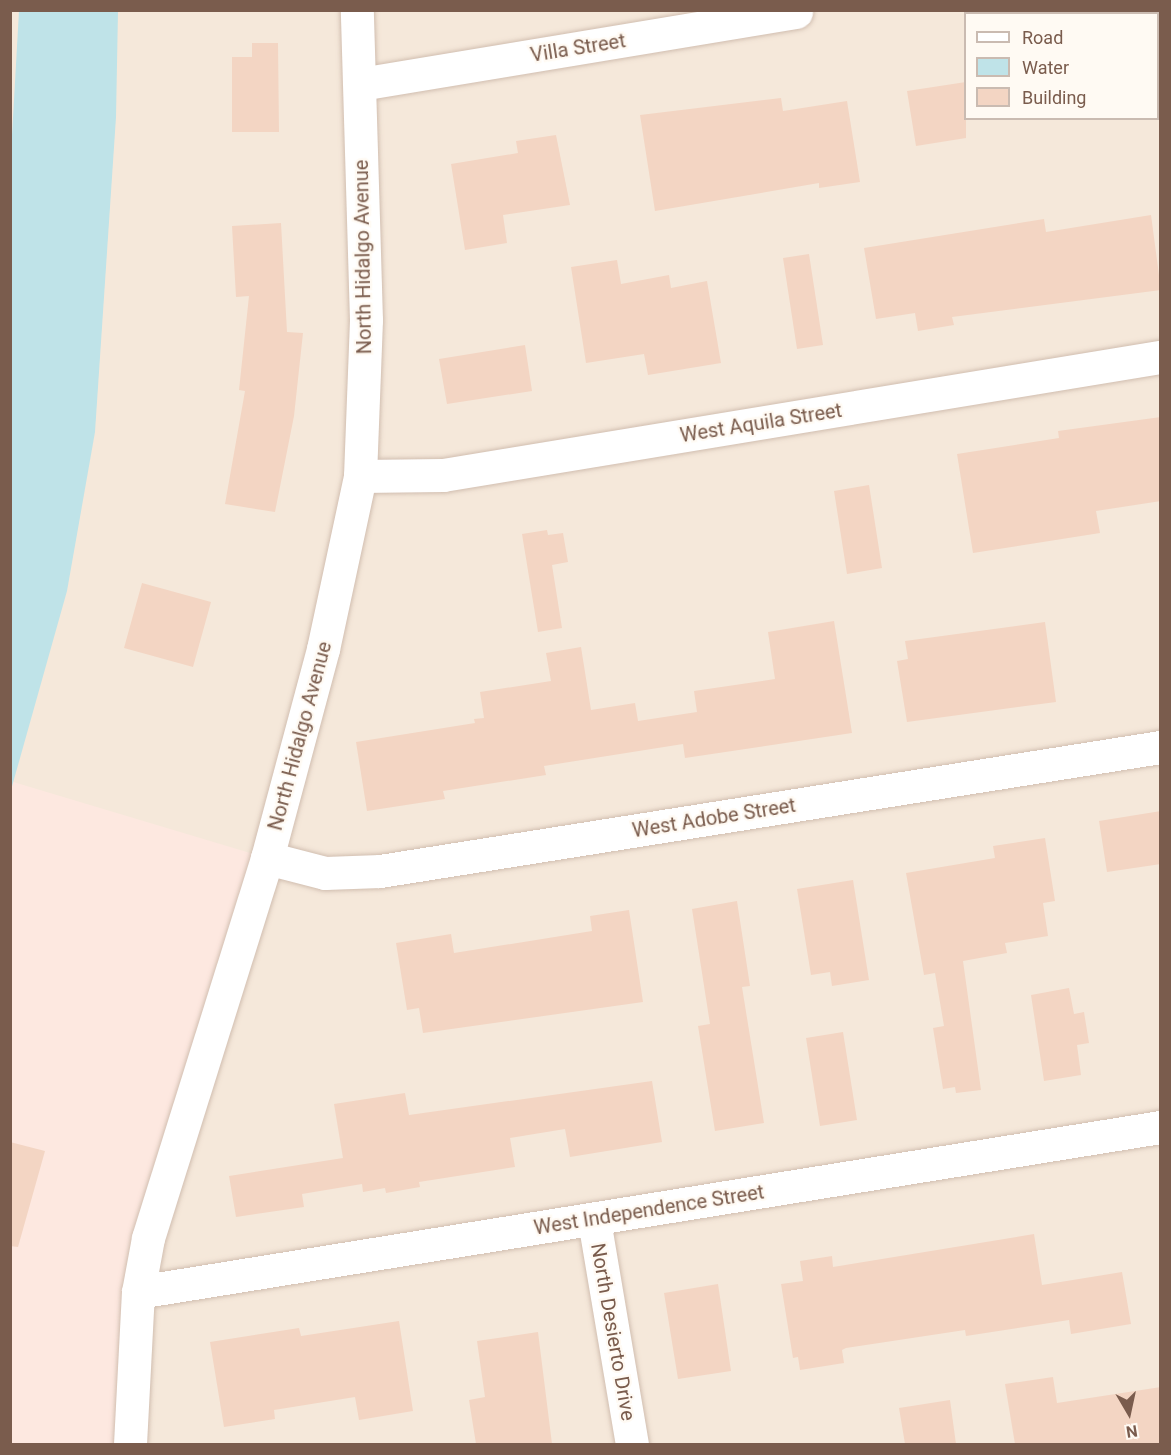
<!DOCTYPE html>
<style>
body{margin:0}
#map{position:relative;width:1171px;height:1455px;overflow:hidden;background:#fdf6ec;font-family:Roboto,sans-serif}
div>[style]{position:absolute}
.residential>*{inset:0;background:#f5e8da}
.commercial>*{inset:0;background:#fde8e0}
.water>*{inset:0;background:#bfe3e8}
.building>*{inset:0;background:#f3d5c3}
.roads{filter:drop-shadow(0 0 2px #d1beb0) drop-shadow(0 0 2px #d1beb0)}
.minor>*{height:33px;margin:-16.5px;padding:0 16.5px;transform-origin:16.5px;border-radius:16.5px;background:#fff}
span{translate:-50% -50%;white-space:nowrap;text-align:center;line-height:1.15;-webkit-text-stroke:4.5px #fffaf3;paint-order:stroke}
.street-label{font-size:20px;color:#7a5c4d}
.frame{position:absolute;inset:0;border:12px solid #7a5c4d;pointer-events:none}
.legend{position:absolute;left:964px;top:12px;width:195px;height:108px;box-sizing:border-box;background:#fffaf3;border:2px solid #cabbb1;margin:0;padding:8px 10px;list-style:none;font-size:18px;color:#7a5c4d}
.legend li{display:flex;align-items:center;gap:12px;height:30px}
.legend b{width:30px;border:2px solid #cabbb1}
.north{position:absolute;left:1099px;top:1383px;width:60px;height:60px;-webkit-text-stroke:4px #fffaf3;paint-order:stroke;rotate:171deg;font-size:16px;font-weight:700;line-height:24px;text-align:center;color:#7a5c4d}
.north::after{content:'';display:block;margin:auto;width:21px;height:27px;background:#7a5c4d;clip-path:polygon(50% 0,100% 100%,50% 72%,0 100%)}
</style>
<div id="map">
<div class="residential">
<div style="clip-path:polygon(evenodd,10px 11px,1160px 11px,1160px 1444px,130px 1444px,11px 781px,10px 11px,966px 14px,1158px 14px,1158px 118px,966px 118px,966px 14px)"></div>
</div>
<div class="commercial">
<div style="clip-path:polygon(10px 781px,267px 858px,148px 1238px,130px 1444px,11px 1444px)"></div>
</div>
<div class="water">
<div style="clip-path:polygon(19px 11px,118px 11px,116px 117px,95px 432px,67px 591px,11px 790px,10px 171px)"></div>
</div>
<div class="building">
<div style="clip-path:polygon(252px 43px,278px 43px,279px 132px,232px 132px,232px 57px,252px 57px)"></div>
<div style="clip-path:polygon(966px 82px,966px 138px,916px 146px,907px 91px)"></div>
<div style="clip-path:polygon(781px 98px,783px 111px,847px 101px,860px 182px,819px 188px,819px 183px,655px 211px,640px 115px)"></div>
<div style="clip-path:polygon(556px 135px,570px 205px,503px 215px,507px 243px,465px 250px,451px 164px,518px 153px,516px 141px)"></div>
<div style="clip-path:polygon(1151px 215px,1161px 290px,952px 317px,954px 325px,918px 331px,915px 313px,876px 319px,864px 248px,1044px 219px,1046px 232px)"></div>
<div style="clip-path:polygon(281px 223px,287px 332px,303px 333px,294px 416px,275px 512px,225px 504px,245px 391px,239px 390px,249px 296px,236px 297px,232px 226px)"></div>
<div style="clip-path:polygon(809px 254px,823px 345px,797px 349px,783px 258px)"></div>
<div style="clip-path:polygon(617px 260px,621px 284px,669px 275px,671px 288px,707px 281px,721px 363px,648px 375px,644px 354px,586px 363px,571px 267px)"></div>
<div style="clip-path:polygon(525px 345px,532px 391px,447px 404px,439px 359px)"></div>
<div style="clip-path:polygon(1161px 417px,1161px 501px,1096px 511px,1100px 533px,973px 553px,957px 454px,1059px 438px,1058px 431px)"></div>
<div style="clip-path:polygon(869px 485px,882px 568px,847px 574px,834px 491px)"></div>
<div style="clip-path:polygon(547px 530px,548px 535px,563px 533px,568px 562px,552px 565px,562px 628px,538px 632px,522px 534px)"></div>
<div style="clip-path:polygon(142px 583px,211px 602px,193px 667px,124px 648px)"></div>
<div style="clip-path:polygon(834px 621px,852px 733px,685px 758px,683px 744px,544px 766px,546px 775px,443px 791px,445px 799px,367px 811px,356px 742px,475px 723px,474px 719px,484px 718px,480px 692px,551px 681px,546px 653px,581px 647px,591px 710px,635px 703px,638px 721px,697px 712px,694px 691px,775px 679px,768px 632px)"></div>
<div style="clip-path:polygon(1045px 622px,1056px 702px,907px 722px,897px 661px,908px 659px,905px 641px)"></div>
<div style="clip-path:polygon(1161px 811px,1161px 864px,1107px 872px,1099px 821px)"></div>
<div style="clip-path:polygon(1045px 838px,1055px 901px,1043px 903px,1048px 936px,1005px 943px,1007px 953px,963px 961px,981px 1090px,956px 1093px,955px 1087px,943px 1089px,933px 1028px,944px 1026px,935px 973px,924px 975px,906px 873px,995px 858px,993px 846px)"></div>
<div style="clip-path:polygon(853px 880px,869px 980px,832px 986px,830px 972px,811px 975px,797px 889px)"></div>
<div style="clip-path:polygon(737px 901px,750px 986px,742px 987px,764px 1123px,715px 1131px,698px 1026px,710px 1024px,692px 909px)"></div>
<div style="clip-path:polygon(629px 910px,643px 1002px,423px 1033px,419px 1008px,407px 1010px,396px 943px,451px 934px,454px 953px,592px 931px,590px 916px)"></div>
<div style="clip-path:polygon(1069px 988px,1074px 1014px,1084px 1012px,1089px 1043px,1077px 1045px,1081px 1075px,1044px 1081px,1031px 995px)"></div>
<div style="clip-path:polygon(843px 1032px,857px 1120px,820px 1126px,806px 1038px)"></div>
<div style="clip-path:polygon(652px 1081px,662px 1142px,570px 1157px,565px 1129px,510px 1138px,515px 1167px,419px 1182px,420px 1187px,386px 1193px,385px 1188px,363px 1192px,362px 1184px,302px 1194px,304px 1207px,236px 1217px,229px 1176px,343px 1158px,334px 1104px,405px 1093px,409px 1115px)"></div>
<div style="clip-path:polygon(10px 1142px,45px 1151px,18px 1247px,10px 1246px)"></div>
<div style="clip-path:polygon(1034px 1234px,1042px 1285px,1122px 1272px,1131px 1324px,1071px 1334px,1069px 1320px,966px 1336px,965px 1330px,846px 1348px,842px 1350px,844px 1363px,800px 1370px,798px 1357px,793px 1358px,781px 1284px,803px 1281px,800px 1261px,832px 1256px,833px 1267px)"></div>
<div style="clip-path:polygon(718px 1284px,731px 1371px,678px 1379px,664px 1293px)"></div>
<div style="clip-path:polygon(399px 1321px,413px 1411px,359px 1420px,355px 1397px,274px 1410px,275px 1419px,224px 1427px,210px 1342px,299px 1328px,301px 1336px)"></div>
<div style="clip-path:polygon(538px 1332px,552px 1444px,476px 1444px,469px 1400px,485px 1397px,477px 1341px)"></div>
<div style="clip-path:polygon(1053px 1377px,1057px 1403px,1161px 1387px,1161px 1444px,1015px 1444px,1005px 1384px)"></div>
<div style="clip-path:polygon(950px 1400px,956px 1444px,905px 1444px,899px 1408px)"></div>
</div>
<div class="roads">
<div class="minor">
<div style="left:360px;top:84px;width:442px;rotate:-9.4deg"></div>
<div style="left:360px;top:476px;width:83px;rotate:-0.7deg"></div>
<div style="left:443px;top:475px;width:727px;rotate:-9.35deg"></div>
<div style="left:267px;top:858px;width:60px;rotate:14.5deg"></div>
<div style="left:325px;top:873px;width:55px;rotate:-2.1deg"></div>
<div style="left:380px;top:871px;width:790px;rotate:-9.03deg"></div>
<div style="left:594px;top:1220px;width:227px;rotate:80.4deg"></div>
<div style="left:138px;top:1292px;width:1035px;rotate:-9.17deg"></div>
<div style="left:130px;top:1444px;width:152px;rotate:-87deg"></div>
<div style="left:138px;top:1292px;width:55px;rotate:-79.5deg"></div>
<div style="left:148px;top:1238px;width:398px;rotate:-72.6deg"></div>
<div style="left:267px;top:858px;width:216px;rotate:-75deg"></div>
<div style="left:323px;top:649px;width:177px;rotate:-77.9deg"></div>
<div style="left:360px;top:476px;width:156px;rotate:-87.8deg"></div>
<div style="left:366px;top:320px;width:310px;rotate:-91.7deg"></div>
</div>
</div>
<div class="street-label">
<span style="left:578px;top:48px;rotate:-9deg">Villa Street</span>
<span style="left:363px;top:257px;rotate:-91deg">North Hidalgo Avenue</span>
<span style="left:761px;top:423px;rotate:-9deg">West Aquila Street</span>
<span style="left:300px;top:736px;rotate:-75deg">North Hidalgo Avenue</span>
<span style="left:714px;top:818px;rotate:-9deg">West Adobe Street</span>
<span style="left:649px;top:1210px;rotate:-9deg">West Independence Street</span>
<span style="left:613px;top:1332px;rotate:80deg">North Desierto Drive</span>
</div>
<div class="frame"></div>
<ul class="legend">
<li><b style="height:8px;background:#fff"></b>Road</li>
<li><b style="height:16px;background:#bfe3e8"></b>Water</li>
<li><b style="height:16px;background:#f3d5c3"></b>Building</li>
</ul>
<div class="north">N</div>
</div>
